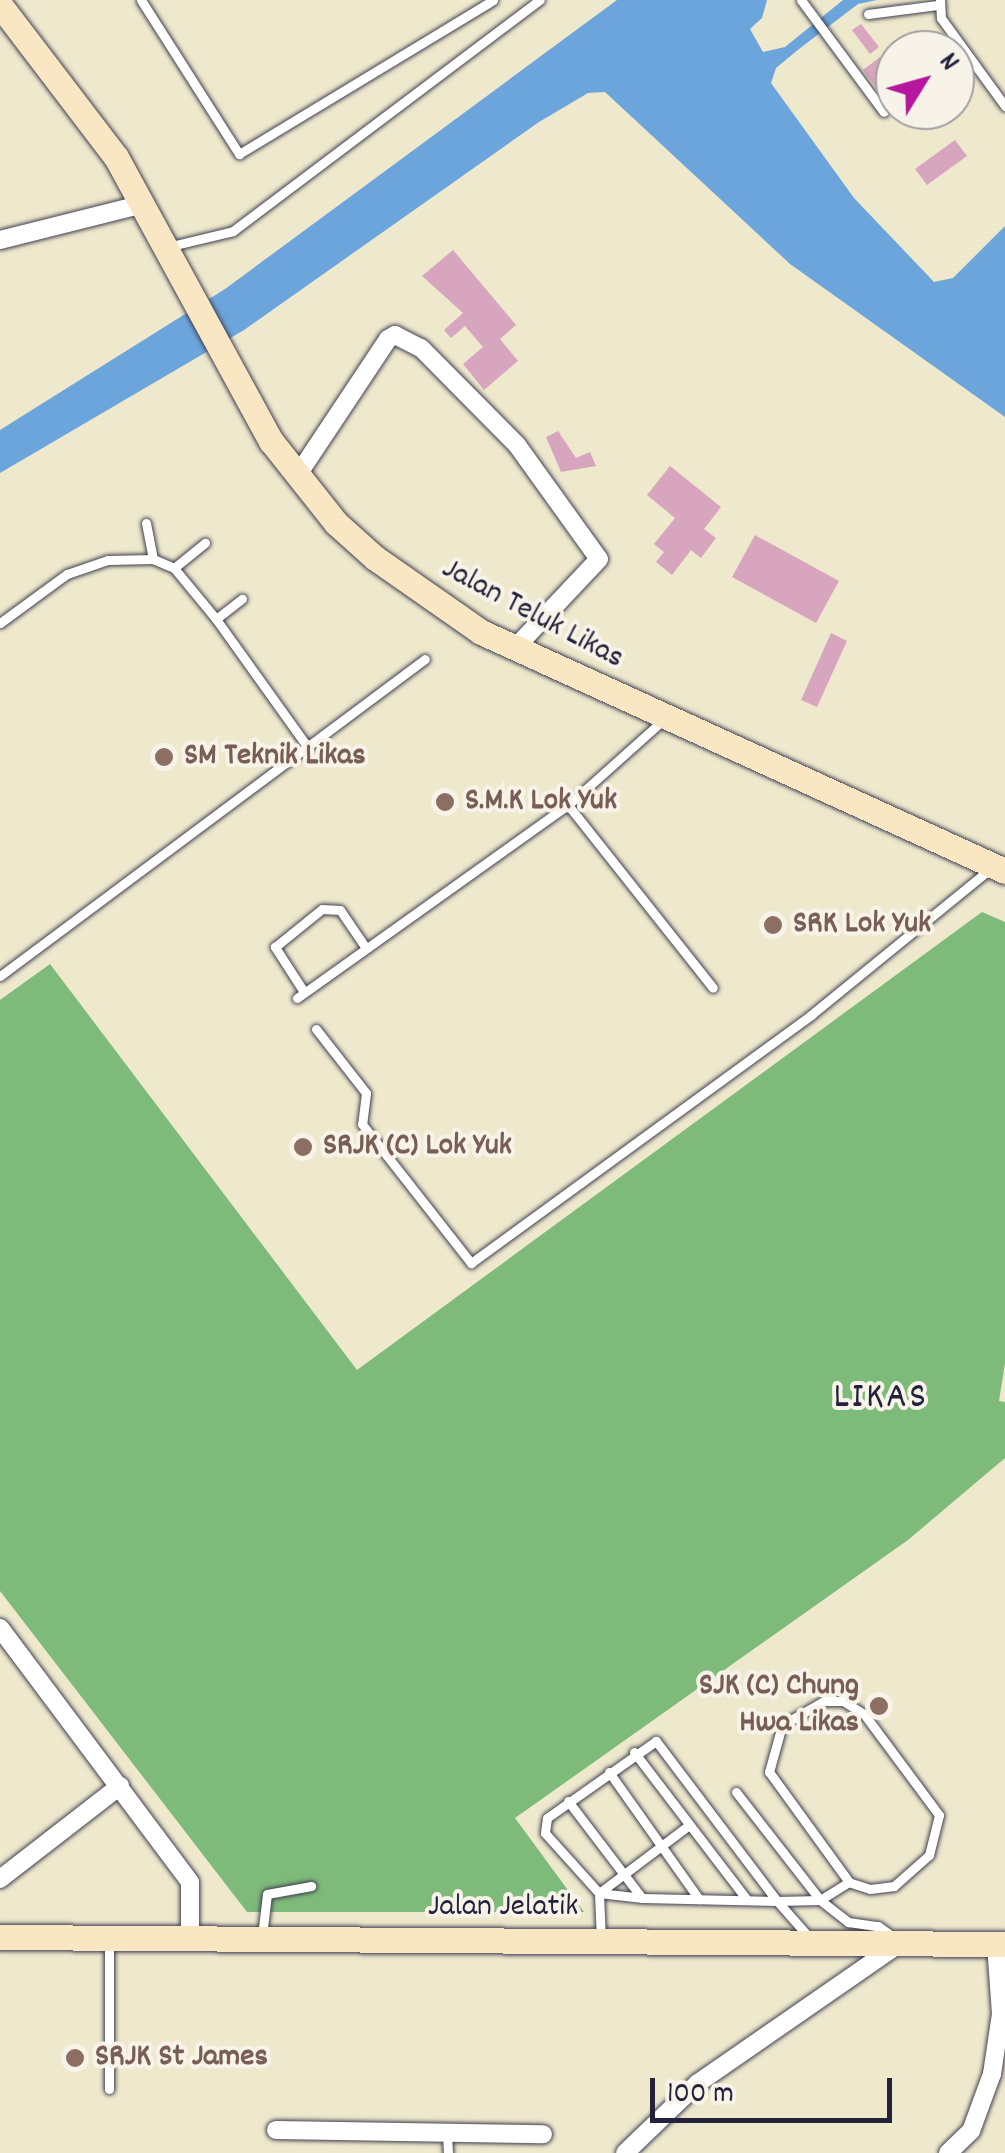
<!DOCTYPE html>
<style>
body{margin:0}
#map{position:relative;width:1005px;height:2153px;overflow:hidden;background:#eee8cd;font-family:Dekko,sans-serif}
div>[style]{position:absolute}
.forest>*{inset:0;background:#7eba7a}
.water>*{inset:0;background:#6ba5db}
.building>*{inset:0;background:#d8a5bf}
.roads{filter:drop-shadow(0 0 2px #414051) drop-shadow(0 0 2px #414051)}
.lane>*{height:9px;margin:-4.5px;padding:0 4.5px;transform-origin:4.5px;border-radius:4.5px;background:#fff}
.street>*{height:18px;margin:-9px;padding:0 9px;transform-origin:9px;border-radius:9px;background:#fff}
.secondary>*{height:25px;margin:-12.5px;padding:0 12.5px;transform-origin:12.5px;border-radius:12.5px;background:#f9e7c3}
.dots>*{width:28px;height:28px;translate:-50% -50%;box-sizing:border-box;border:5px solid #f7f3e8;border-radius:50%}
span{translate:-50% -50%;white-space:nowrap;text-align:center;line-height:1.15;-webkit-text-stroke:8px #f7f3e8;paint-order:stroke}
.street-label{font-size:32px;color:#22223b}
.education-label{font-size:32px;color:#785e54;font-weight:700}
.left{translate:0 -50%;text-align:left}
.right{translate:-100% -50%;text-align:right}
.quarter-label{font-size:38px;color:#22223b;letter-spacing:2.5px}
.north{position:absolute;left:875px;top:30px;width:100px;height:100px;box-sizing:border-box;background:#f7f3e8;border:2px solid #a29fa3;border-radius:50%;rotate:53deg;font-size:28px;font-weight:700;line-height:40px;text-align:center;color:#22223b}
.north::after{content:'';display:block;margin:auto;width:35px;height:45px;background:#b5179e;clip-path:polygon(50% 0,100% 100%,50% 72%,0 100%)}
.scale{position:absolute;left:650px;top:2078px;width:242px;height:45px;box-sizing:border-box;border:5px solid #22223b;border-top:0;padding-left:12px;font-size:30px;line-height:35px;white-space:nowrap;color:#22223b;-webkit-text-stroke:8px #f7f3e8;paint-order:stroke}
</style>
<div id="map">
<div class="forest">
<div style="clip-path:polygon(982px 912px,1005px 922px,1005px 1363px,999px 1401px,1005px 1402px,1005px 1458px,908px 1540px,515px 1818px,584px 1912px,247px 1912px,0 1591px,0 1000px,50px 964px,357px 1370px)"></div>
</div>
<div class="water">
<div style="clip-path:polygon(617px 0,767px 0,762px 18px,750px 29px,763px 52px,785px 47px,843px 0,877px 0,858px 4px,799px 49px,776px 68px,771px 83px,854px 198px,934px 282px,953px 278px,1005px 226px,1005px 417px,790px 264px,605px 92px,588px 93px,539px 122px,244px 330px,0 473px,0 430px,225px 289px)"></div>
</div>
<div class="building">
<div style="clip-path:polygon(861px 24px,879px 47px,870px 54px,852px 30px)"></div>
<div style="clip-path:polygon(880px 57px,895px 77px,895px 110px,922px 113px,905px 125px,863px 70px)"></div>
<div style="clip-path:polygon(955px 140px,967px 156px,927px 185px,915px 169px)"></div>
<div style="clip-path:polygon(453px 250px,516px 325px,500px 339px,518px 361px,484px 390px,463px 364px,483px 347px,465px 326px,451px 338px,444px 330px,463px 313px,422px 276px)"></div>
<div style="clip-path:polygon(558px 431px,576px 458px,590px 452px,596px 466px,561px 472px,546px 437px)"></div>
<div style="clip-path:polygon(670px 466px,721px 507px,704px 529px,716px 538px,701px 558px,691px 550px,672px 575px,656px 562px,664px 552px,654px 544px,675px 518px,647px 495px)"></div>
<div style="clip-path:polygon(755px 535px,839px 581px,816px 623px,732px 577px)"></div>
<div style="clip-path:polygon(831px 633px,847px 641px,817px 707px,801px 700px)"></div>
</div>
<div class="roads">
<div class="lane">
<div style="left:141px;top:0;width:183px;rotate:57.5deg"></div>
<div style="left:239px;top:154px;width:297px;rotate:-31.2deg"></div>
<div style="left:801px;top:0;width:139px;rotate:53.5deg"></div>
<div style="left:940px;top:0;width:18px;rotate:87deg"></div>
<div style="left:941px;top:18px;width:109px;rotate:54deg"></div>
<div style="left:868px;top:14px;width:70px;rotate:-7.4deg"></div>
<div style="left:167px;top:247px;width:68px;rotate:-13.6deg"></div>
<div style="left:233px;top:231px;width:384px;rotate:-37deg"></div>
<div style="left:146px;top:523px;width:37px;rotate:79deg"></div>
<div style="left:174px;top:568px;width:40px;rotate:-39deg"></div>
<div style="left:216px;top:619px;width:33px;rotate:-38deg"></div>
<div style="left:0;top:623px;width:83px;rotate:-36.2deg"></div>
<div style="left:67px;top:574px;width:43px;rotate:-18.9deg"></div>
<div style="left:108px;top:560px;width:45px;rotate:-1.3deg"></div>
<div style="left:153px;top:559px;width:23px;rotate:23deg"></div>
<div style="left:174px;top:568px;width:66px;rotate:50.5deg"></div>
<div style="left:216px;top:619px;width:156px;rotate:54.4deg"></div>
<div style="left:662px;top:721px;width:126px;rotate:138.2deg"></div>
<div style="left:568px;top:805px;width:233px;rotate:51.6deg"></div>
<div style="left:0;top:976px;width:530px;rotate:-36.72deg"></div>
<div style="left:304px;top:992px;width:54px;rotate:-122.8deg"></div>
<div style="left:275px;top:947px;width:60px;rotate:-39deg"></div>
<div style="left:322px;top:909px;width:18px;rotate:3deg"></div>
<div style="left:340px;top:910px;width:46px;rotate:55.6deg"></div>
<div style="left:297px;top:998px;width:333px;rotate:-35.5deg"></div>
<div style="left:316px;top:1029px;width:81px;rotate:52deg"></div>
<div style="left:366px;top:1093px;width:31px;rotate:97deg"></div>
<div style="left:362px;top:1124px;width:177px;rotate:51.9deg"></div>
<div style="left:471px;top:1263px;width:421px;rotate:-36.1deg"></div>
<div style="left:811px;top:1015px;width:232px;rotate:-39.2deg"></div>
<div style="left:824px;top:1701px;width:19px"></div>
<div style="left:843px;top:1701px;width:25px;rotate:32deg"></div>
<div style="left:864px;top:1714px;width:126px;rotate:53.4deg"></div>
<div style="left:939px;top:1815px;width:41px;rotate:104deg"></div>
<div style="left:929px;top:1855px;width:47px;rotate:138.5deg"></div>
<div style="left:894px;top:1886px;width:24px;rotate:173deg"></div>
<div style="left:870px;top:1889px;width:22px;rotate:-162deg"></div>
<div style="left:849px;top:1882px;width:136px;rotate:-126deg"></div>
<div style="left:769px;top:1772px;width:49px;rotate:-74.5deg"></div>
<div style="left:782px;top:1725px;width:48px;rotate:-29.7deg"></div>
<div style="left:634px;top:1752px;width:186px;rotate:52.6deg"></div>
<div style="left:609px;top:1772px;width:156px;rotate:54.7deg"></div>
<div style="left:736px;top:1792px;width:137px;rotate:52.1deg"></div>
<div style="left:820px;top:1900px;width:34px;rotate:-32deg"></div>
<div style="left:568px;top:1801px;width:122px;rotate:52.7deg"></div>
<div style="left:599px;top:1893px;width:111px;rotate:-37deg"></div>
<div style="left:599px;top:1893px;width:47px;rotate:87.6deg"></div>
<div style="left:262px;top:1936px;width:42px;rotate:-83.2deg"></div>
<div style="left:267px;top:1894px;width:45px;rotate:-10.3deg"></div>
<div style="left:808px;top:1936px;width:47px;rotate:-131.5deg"></div>
<div style="left:777px;top:1901px;width:201px;rotate:-127.1deg"></div>
<div style="left:656px;top:1741px;width:133px;rotate:144.8deg"></div>
<div style="left:547px;top:1818px;width:15px;rotate:98deg"></div>
<div style="left:545px;top:1833px;width:81px;rotate:48deg"></div>
<div style="left:599px;top:1893px;width:44px;rotate:6.5deg"></div>
<div style="left:643px;top:1898px;width:134px;rotate:1.3deg"></div>
<div style="left:777px;top:1901px;width:43px;rotate:-1.3deg"></div>
<div style="left:820px;top:1900px;width:36px;rotate:38deg"></div>
<div style="left:848px;top:1922px;width:30px;rotate:8deg"></div>
<div style="left:878px;top:1926px;width:17px;rotate:36deg"></div>
<div style="left:109px;top:1941px;width:148px;rotate:90deg"></div>
<div style="left:447px;top:2134px;width:19px;rotate:87deg"></div>
</div>
<div class="street">
<div style="left:0;top:240px;width:147px;rotate:-14.1deg"></div>
<div style="left:297px;top:476px;width:164px;rotate:-56.4deg"></div>
<div style="left:388px;top:339px;width:8px;rotate:-30deg"></div>
<div style="left:395px;top:335px;width:29px;rotate:27deg"></div>
<div style="left:421px;top:348px;width:136px;rotate:45.3deg"></div>
<div style="left:517px;top:445px;width:140px;rotate:54.3deg"></div>
<div style="left:599px;top:559px;width:122px;rotate:133.3deg"></div>
<div style="left:0;top:1628px;width:317px;rotate:53.2deg"></div>
<div style="left:190px;top:1882px;width:56px;rotate:90deg"></div>
<div style="left:0;top:1879px;width:152px;rotate:-37.8deg"></div>
<div style="left:276px;top:2130px;width:267px;rotate:0.9deg"></div>
<div style="left:625px;top:2153px;width:101px;rotate:-43.8deg"></div>
<div style="left:698px;top:2083px;width:246px;rotate:-34.7deg"></div>
<div style="left:948px;top:2153px;width:32px;rotate:-44deg"></div>
<div style="left:971px;top:2131px;width:61px;rotate:-69.8deg"></div>
<div style="left:992px;top:2074px;width:61px;rotate:-81.5deg"></div>
<div style="left:1001px;top:2014px;width:70px;rotate:-94.1deg"></div>
</div>
<div class="secondary">
<div style="left:0;top:5px;width:191px;rotate:52.7deg"></div>
<div style="left:116px;top:157px;width:324px;rotate:61.4deg"></div>
<div style="left:271px;top:441px;width:105px;rotate:51.6deg"></div>
<div style="left:336px;top:523px;width:52px;rotate:41.9deg"></div>
<div style="left:375px;top:558px;width:129px;rotate:34.9deg"></div>
<div style="left:481px;top:632px;width:576px;rotate:24.52deg"></div>
<div style="left:0;top:1937px;width:1005px;rotate:0.4deg"></div>
</div>
</div>
<div class="dots">
<div style="left:164px;top:757px;background:#8d6e63"></div>
<div style="left:445px;top:802px;background:#8d6e63"></div>
<div style="left:773px;top:925px;background:#8d6e63"></div>
<div style="left:303px;top:1147px;background:#8d6e63"></div>
<div style="left:879px;top:1706px;background:#8d6e63"></div>
<div style="left:75px;top:2058px;background:#8d6e63"></div>
</div>
<div class="street-label">
<span style="left:532px;top:615px;rotate:28deg">Jalan Teluk Likas</span>
<span style="left:503px;top:1908px">Jalan Jelatik</span>
</div>
<div class="education-label">
<span class="left" style="left:184px;top:757px">SM Teknik Likas</span>
<span class="left" style="left:465px;top:802px">S.M.K Lok Yuk</span>
<span class="left" style="left:793px;top:925px">SRK Lok Yuk</span>
<span class="left" style="left:323px;top:1147px">SRJK (C) Lok Yuk</span>
<span class="right" style="left:859px;top:1706px">SJK (C) Chung<br>Hwa Likas</span>
<span class="left" style="left:95px;top:2058px">SRJK St James</span>
</div>
<div class="quarter-label">
<span style="left:881px;top:1399px">LIKAS</span>
</div>
<div class="north">N</div>
<div class="scale">100 m</div>
</div>
